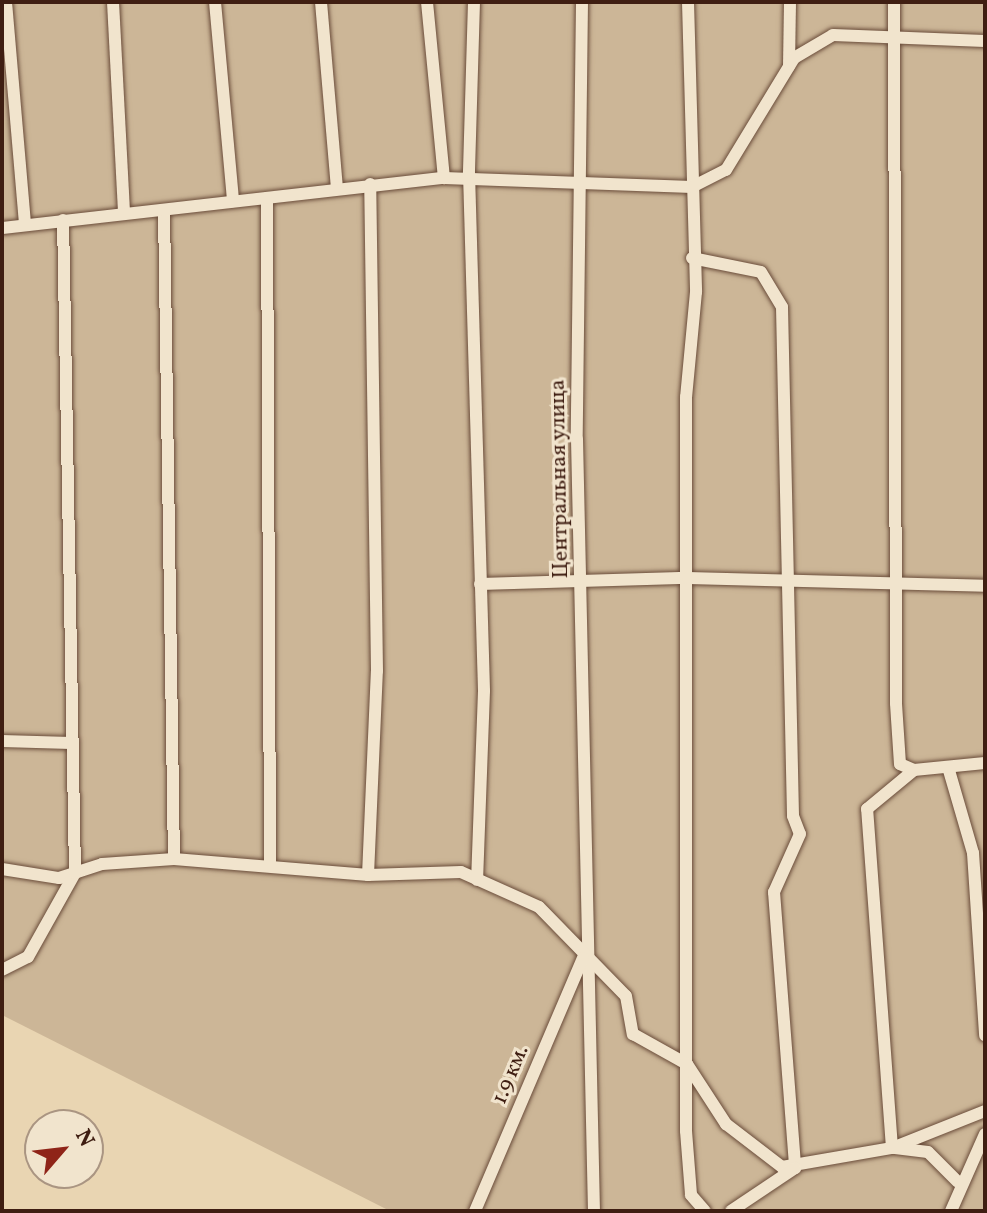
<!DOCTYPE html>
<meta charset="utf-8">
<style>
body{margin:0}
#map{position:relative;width:987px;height:1213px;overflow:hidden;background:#e9d5b2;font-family:Vollkorn,serif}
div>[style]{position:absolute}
.green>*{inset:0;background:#ccb697}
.roads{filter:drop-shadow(0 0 2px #6a4c3a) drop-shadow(0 0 2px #6a4c3a)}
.street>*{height:12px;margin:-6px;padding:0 6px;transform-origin:6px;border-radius:6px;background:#f1e4cd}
span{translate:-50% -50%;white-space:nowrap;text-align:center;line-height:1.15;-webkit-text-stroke:6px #f1e4cd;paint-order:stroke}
.street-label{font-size:22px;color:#3f1e12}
.frame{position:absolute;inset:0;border:4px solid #3f1e12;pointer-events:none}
.north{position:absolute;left:24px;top:1109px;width:80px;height:80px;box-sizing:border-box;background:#f1e4cd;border:2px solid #aa9582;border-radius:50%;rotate:62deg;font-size:22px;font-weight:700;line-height:32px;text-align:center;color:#3f1e12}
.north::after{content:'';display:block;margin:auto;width:28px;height:36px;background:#8f2418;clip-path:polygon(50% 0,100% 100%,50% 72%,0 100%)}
</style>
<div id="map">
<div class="green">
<div style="clip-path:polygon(2px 2px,985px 2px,985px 1211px,390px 1211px,2px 1015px)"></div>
</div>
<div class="roads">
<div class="street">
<div style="left:6px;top:2px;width:223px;rotate:85.1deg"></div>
<div style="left:113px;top:2px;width:211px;rotate:87deg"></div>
<div style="left:215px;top:2px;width:200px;rotate:84.8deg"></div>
<div style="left:321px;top:2px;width:187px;rotate:85.1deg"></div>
<div style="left:427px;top:2px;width:177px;rotate:84.5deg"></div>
<div style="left:474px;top:2px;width:171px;rotate:91.7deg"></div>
<div style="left:469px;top:173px;width:518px;rotate:88.34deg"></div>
<div style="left:484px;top:691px;width:189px;rotate:92.1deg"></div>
<div style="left:582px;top:2px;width:437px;rotate:90.7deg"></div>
<div style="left:577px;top:439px;width:772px;rotate:88.74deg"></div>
<div style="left:688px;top:2px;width:290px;rotate:88.4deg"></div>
<div style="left:696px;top:292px;width:105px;rotate:95.4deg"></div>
<div style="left:686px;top:397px;width:734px;rotate:90deg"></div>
<div style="left:686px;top:1131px;width:64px;rotate:85.5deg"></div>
<div style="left:691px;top:1195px;width:21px;rotate:49deg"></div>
<div style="left:789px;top:66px;width:64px;rotate:-89.1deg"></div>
<div style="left:267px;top:198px;width:664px;rotate:89.74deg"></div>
<div style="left:164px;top:210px;width:649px;rotate:89.12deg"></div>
<div style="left:2px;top:228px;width:445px;rotate:-6.5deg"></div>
<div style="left:444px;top:178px;width:248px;rotate:2.1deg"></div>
<div style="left:692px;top:187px;width:38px;rotate:-27deg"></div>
<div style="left:726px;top:170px;width:131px;rotate:-58.7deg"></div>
<div style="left:794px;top:58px;width:45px;rotate:-30.5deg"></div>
<div style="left:833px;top:35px;width:152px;rotate:2.3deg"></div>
<div style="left:692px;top:258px;width:70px;rotate:11.5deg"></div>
<div style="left:761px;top:272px;width:41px;rotate:59deg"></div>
<div style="left:782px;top:307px;width:509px;rotate:88.76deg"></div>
<div style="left:793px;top:816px;width:19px;rotate:69deg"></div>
<div style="left:800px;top:834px;width:64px;rotate:114.1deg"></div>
<div style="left:774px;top:892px;width:277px;rotate:85.6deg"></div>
<div style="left:480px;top:584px;width:208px;rotate:-1.7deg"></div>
<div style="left:688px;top:578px;width:297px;rotate:1.5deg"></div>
<div style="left:2px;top:741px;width:69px;rotate:1.7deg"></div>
<div style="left:948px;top:767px;width:90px;rotate:73.8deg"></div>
<div style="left:973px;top:853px;width:183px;rotate:86.2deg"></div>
<div style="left:914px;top:770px;width:71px;rotate:-5.6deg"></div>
<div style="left:2px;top:869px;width:58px;rotate:9deg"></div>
<div style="left:59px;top:878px;width:45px;rotate:-18deg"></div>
<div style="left:102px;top:864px;width:72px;rotate:-4deg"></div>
<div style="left:174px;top:859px;width:195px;rotate:4.7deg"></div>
<div style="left:368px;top:875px;width:93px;rotate:-1.8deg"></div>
<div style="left:461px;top:872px;width:85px;rotate:24.2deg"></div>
<div style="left:539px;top:907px;width:124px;rotate:45.7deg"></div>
<div style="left:626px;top:996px;width:39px;rotate:80deg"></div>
<div style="left:633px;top:1034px;width:62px;rotate:29.1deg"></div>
<div style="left:687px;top:1064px;width:72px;rotate:57deg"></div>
<div style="left:726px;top:1124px;width:71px;rotate:37.5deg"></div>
<div style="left:782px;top:1167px;width:112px;rotate:-9.8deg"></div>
<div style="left:892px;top:1148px;width:100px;rotate:-21.7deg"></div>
<div style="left:368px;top:875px;width:204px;rotate:-87.5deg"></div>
<div style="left:377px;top:671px;width:487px;rotate:-90.8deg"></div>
<div style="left:2px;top:970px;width:29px;rotate:-27deg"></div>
<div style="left:28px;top:957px;width:96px;rotate:-60.8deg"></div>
<div style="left:75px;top:873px;width:653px;rotate:-91.05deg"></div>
<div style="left:892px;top:1148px;width:340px;rotate:-94.2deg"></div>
<div style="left:867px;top:809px;width:61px;rotate:-39.7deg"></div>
<div style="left:914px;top:770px;width:15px;rotate:-157deg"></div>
<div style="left:900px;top:764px;width:61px;rotate:-93.8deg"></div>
<div style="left:896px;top:703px;width:701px;rotate:-90.16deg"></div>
<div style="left:895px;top:1148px;width:33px;rotate:7deg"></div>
<div style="left:928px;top:1152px;width:42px;rotate:45deg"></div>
<div style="left:475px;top:1211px;width:275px;rotate:-66.9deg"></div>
<div style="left:731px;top:1211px;width:77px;rotate:-33.9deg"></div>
<div style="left:951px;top:1211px;width:84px;rotate:-66.2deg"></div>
</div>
</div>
<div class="street-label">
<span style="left:560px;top:479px;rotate:-91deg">Центральная улица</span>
<span style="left:511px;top:1075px;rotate:-67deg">1.9 км.</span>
</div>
<div class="frame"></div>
<div class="north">N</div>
</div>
